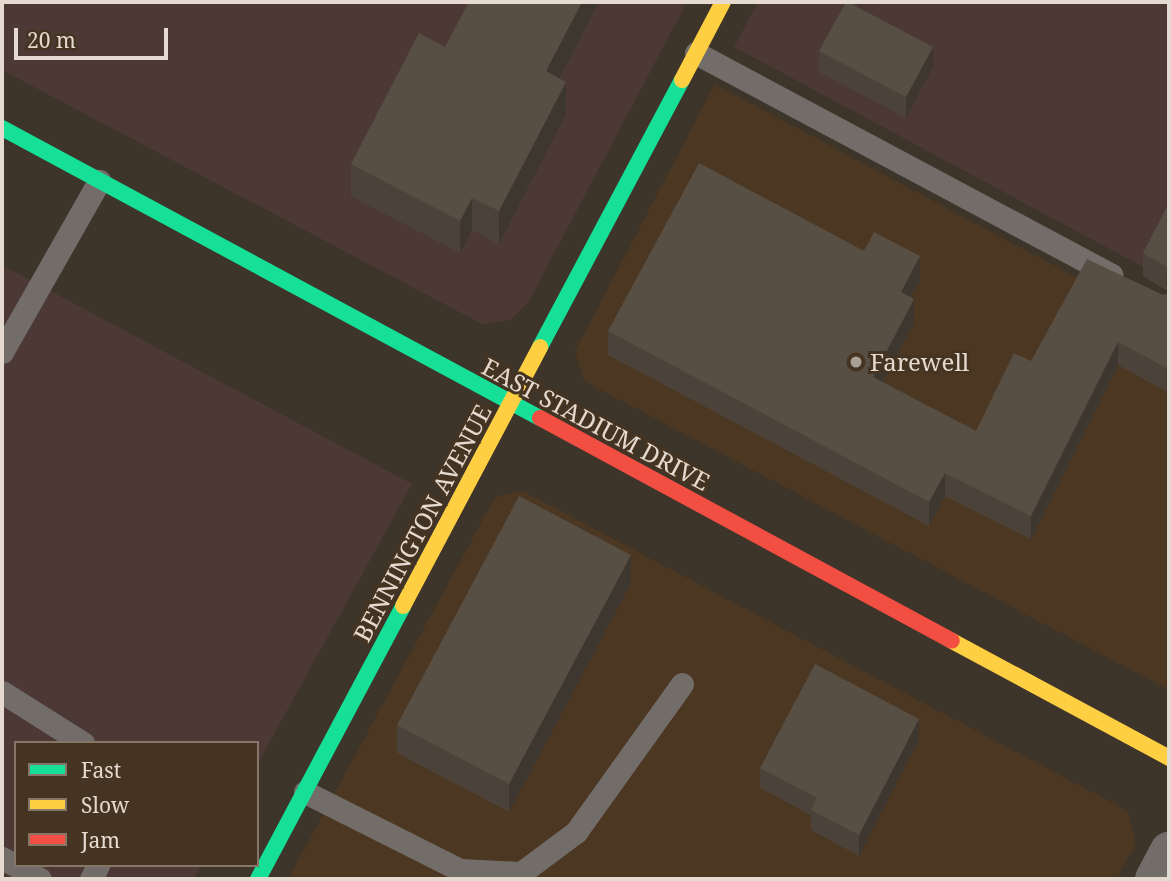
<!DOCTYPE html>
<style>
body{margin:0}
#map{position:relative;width:1171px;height:881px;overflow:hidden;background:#3d342a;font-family:"Noto Serif",serif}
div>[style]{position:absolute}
.built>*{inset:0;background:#4c3722}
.industrial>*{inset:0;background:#4c3935}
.lane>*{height:23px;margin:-11.5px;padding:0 11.5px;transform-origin:11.5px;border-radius:11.5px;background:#736d6a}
.street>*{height:38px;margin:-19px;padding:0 19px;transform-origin:19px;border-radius:19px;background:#736d6a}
.fast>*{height:16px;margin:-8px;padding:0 8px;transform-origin:8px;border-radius:8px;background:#16e098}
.slow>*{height:16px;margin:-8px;padding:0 8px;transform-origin:8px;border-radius:8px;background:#ffcf43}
.jam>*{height:16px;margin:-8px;padding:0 8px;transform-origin:8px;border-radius:8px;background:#f24e42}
.wall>*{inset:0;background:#4b433a}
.shaded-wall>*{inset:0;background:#3d3730}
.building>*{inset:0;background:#574e44}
.dots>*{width:19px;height:19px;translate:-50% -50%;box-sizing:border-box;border:4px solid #453422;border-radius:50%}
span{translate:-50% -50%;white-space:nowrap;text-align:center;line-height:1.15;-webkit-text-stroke:6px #453422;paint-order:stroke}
.poi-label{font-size:24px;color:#e5dacf}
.left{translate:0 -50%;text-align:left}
.street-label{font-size:24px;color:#e5dacf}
.frame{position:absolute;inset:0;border:4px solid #e5dacf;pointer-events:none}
.legend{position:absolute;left:14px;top:741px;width:245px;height:126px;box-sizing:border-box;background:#453422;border:2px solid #857667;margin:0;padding:9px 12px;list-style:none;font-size:21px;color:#e5dacf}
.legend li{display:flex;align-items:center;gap:14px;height:35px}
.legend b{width:35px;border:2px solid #857667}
.scale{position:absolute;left:14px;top:28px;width:154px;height:32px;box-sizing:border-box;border:4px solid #e5dacf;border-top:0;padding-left:9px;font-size:21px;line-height:24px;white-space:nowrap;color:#e5dacf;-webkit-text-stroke:5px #453422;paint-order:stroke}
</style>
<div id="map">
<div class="built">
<div style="clip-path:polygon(715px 84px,1169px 327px,1169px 690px,584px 381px,575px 351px)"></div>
<div style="clip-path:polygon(523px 491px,1128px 811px,1136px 843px,1117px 879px,288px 879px,495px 497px)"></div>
</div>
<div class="industrial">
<div style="clip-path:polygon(2px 2px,687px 2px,529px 301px,511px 320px,482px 324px,2px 70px)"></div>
<div style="clip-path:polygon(758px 2px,1169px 2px,1169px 281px,734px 47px)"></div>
<div style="clip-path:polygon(2px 265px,412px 484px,257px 765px,257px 743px,16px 743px,16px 865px,202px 865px,194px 879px,2px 879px)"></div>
</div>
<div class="lane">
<div style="left:696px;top:53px;width:471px;rotate:28.1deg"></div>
<div style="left:2px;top:352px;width:197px;rotate:-60.4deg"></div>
<div style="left:2px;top:692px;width:96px;rotate:32.2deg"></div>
<div style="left:305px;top:792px;width:174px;rotate:26.7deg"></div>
<div style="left:460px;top:870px;width:61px;rotate:2.8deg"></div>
<div style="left:521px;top:873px;width:69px;rotate:-36.7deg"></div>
<div style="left:576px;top:832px;width:182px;rotate:-54.4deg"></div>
<div style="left:2px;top:858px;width:43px;rotate:28.9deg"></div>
<div style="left:91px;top:879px;width:16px;rotate:-63deg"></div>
</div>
<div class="street">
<div style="left:1154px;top:879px;width:32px;rotate:-62deg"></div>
</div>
<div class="fast">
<div style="left:2px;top:128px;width:611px;rotate:28.33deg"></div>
<div style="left:540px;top:347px;width:302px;rotate:-62deg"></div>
<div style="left:258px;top:879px;width:309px;rotate:-62deg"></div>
</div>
<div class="slow">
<div style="left:682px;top:80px;width:88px;rotate:-62.3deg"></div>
<div style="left:403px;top:606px;width:293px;rotate:-62.1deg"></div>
<div style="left:952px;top:641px;width:247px;rotate:28.3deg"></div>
</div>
<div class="jam">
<div style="left:540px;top:418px;width:468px;rotate:28.4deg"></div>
</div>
<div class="wall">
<div style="clip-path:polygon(599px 2px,560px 78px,566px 114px,499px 244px,472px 230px,460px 253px,351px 196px,351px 164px,445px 47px)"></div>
<div style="clip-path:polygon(819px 51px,933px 67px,906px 118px,819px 72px)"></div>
<div style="clip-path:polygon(1169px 203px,1169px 292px,1143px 276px,1143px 253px)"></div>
<div style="clip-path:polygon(864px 251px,920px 280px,911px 298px,914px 323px,883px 382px,976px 431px,1031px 361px,1163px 295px,1169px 293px,1169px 393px,1118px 365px,1031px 539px,945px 496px,929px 526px,608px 355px,608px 331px)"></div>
<div style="clip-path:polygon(631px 583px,509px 812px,397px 753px,397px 725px)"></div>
<div style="clip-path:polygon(919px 739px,859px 856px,811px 830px,811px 815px,760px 788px,760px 768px)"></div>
</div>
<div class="shaded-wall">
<div style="clip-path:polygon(582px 2px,599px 2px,546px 104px,546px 71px)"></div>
<div style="clip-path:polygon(933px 47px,933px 67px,906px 118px,906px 97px)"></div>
<div style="clip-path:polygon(566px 82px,566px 114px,499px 244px,499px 211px)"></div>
<div style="clip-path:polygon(472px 198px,472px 230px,460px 253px,460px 221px)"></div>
<div style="clip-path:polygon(920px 256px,920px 280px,901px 316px,901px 292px)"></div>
<div style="clip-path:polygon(914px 299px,914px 323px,873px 400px,873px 377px)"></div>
<div style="clip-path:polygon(1118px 342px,1118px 365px,1031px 539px,1031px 516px)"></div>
<div style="clip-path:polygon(945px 473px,945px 496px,929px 526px,929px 502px)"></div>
<div style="clip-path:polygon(631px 555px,631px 583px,509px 812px,509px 784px)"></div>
<div style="clip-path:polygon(919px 719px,919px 739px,859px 856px,859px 835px)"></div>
</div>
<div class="building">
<div style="clip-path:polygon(469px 2px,582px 2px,546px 71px,566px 82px,499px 211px,472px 198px,460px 221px,351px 164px,419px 33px,445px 47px)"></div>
<div style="clip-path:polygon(846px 2px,848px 2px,933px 47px,906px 97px,819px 51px)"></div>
<div style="clip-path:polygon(699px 163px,864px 251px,874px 232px,920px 256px,901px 292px,914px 299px,873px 377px,976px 431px,1014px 353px,1031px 361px,1087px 259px,1163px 295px,1169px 293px,1169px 369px,1118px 342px,1031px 516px,945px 473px,929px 502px,608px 331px)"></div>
<div style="clip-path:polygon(1169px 203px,1169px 268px,1143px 253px)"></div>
<div style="clip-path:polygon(519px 496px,631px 555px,509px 784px,397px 725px)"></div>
<div style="clip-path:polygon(815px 664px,919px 719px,859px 835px,811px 810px,817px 798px,760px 768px)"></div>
</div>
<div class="dots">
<div style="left:856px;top:362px;background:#aaa095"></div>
</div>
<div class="poi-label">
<span class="left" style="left:870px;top:362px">Farewell</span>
</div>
<div class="street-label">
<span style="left:596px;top:424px;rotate:28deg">EAST STADIUM DRIVE</span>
<span style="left:422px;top:523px;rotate:-62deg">BENNINGTON AVENUE</span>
</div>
<div class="frame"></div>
<ul class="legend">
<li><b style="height:9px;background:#16e098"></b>Fast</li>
<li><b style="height:9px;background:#ffcf43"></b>Slow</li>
<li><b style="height:9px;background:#f24e42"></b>Jam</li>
</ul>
<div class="scale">20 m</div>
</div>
